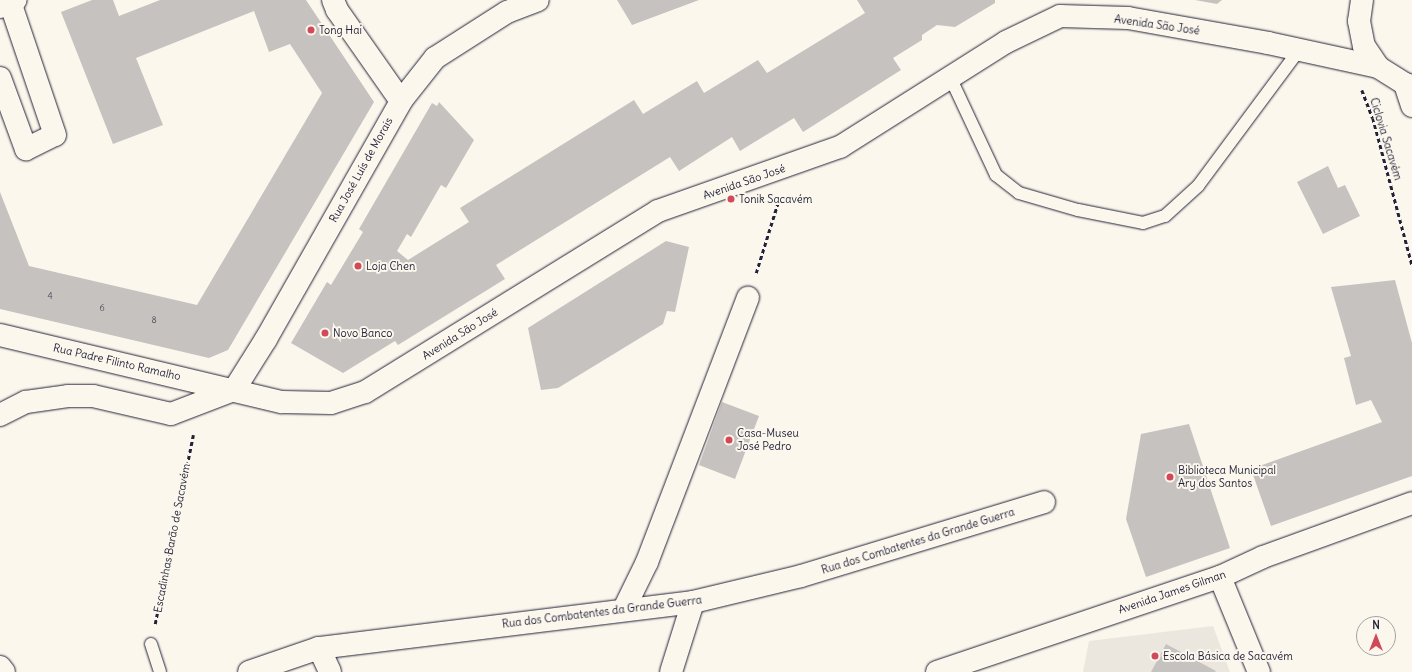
<!DOCTYPE html>
<meta charset="utf-8">
<style>
body{margin:0}
#map{position:relative;width:1412px;height:672px;overflow:hidden;background:#fbf7ec;font-family:Delius,sans-serif}
div>[style]{position:absolute}
.built>*{inset:0;background:#ebe7df}
.building>*{inset:0;background:#c6c2c0}
.path>*{height:2.5px;margin-top:-1.25px;transform-origin:0;background:repeating-linear-gradient(90deg,#22223b 0 4px,transparent 0 7px)}
.roads{filter:drop-shadow(0 0 1px #22223b) drop-shadow(0 0 1px #22223b)}
.service>*{height:12px;margin:-6px;padding:0 6px;transform-origin:6px;border-radius:6px;background:#fbf7ec}
.minor>*{height:22px;margin:-11px;padding:0 11px;transform-origin:11px;border-radius:11px;background:#fbf7ec}
.tertiary>*{height:22px;margin:-11px;padding:0 11px;transform-origin:11px;border-radius:11px;background:#fbf7ec}
.primary>*{height:22px;margin:-11px;padding:0 11px;transform-origin:11px;border-radius:11px;background:#fbf7ec}
.dots>*{width:11px;height:11px;translate:-50% -50%;box-sizing:border-box;border:2px solid #fbf7ec;border-radius:50%}
span{translate:-50% -50%;white-space:nowrap;text-align:center;line-height:1.15;-webkit-text-stroke:4px #fbf7ec;paint-order:stroke}
.number-label{font-size:9px;color:#4b4a5c}
.number-label span{-webkit-text-stroke-width:0}
.street-label{font-size:11px;color:#22223b}
.poi-label{font-size:11px;color:#22223b}
.left{translate:0 -50%;text-align:left}
.north{position:absolute;left:1356px;top:616px;width:40px;height:40px;box-sizing:border-box;background:#fbf7ec;border:1px solid #a4a2a5;border-radius:50%;rotate:0deg;font-size:11px;font-weight:700;line-height:16px;text-align:center;color:#22223b}
.north::after{content:'';display:block;margin:auto;width:14px;height:18px;background:#d1495b;clip-path:polygon(50% 0,100% 100%,50% 72%,0 100%)}
</style>
<div id="map">
<div class="built">
<div style="clip-path:polygon(1213px 626px,1230px 672px,1083px 672px,1089px 641px)"></div>
</div>
<div class="building">
<div style="clip-path:polygon(92px 0,113px 0,119px 16px,160px 0,306px 0,374px 102px,228px 350px,209px 358px,0 309px,0 192px,29px 266px,197px 305px,322px 93px,290px 44px,269px 52px,254px 11px,136px 58px,163px 125px,113px 144px,61px 12px)"></div>
<div style="clip-path:polygon(617px 0,699px 0,632px 25px)"></div>
<div style="clip-path:polygon(857px 0,995px 0,995px 3px,955px 27px,937px 25px,922px 35px,922px 40px,893px 58px,901px 70px,803px 132px,794px 118px,740px 151px,732px 137px,679px 171px,670px 157px,496px 265px,505px 279px,398px 345px,395px 341px,343px 373px,291px 343px,327px 282px,331px 285px,363px 232px,359px 229px,432px 103px,437px 106px,439px 102px,474px 140px,446px 188px,441px 185px,411px 237px,407px 234px,397px 251px,408px 260px,469px 222px,460px 208px,634px 100px,643px 114px,697px 81px,704px 93px,758px 60px,767px 73px,865px 13px)"></div>
<div style="clip-path:polygon(1195px 0,1222px 0,1217px 4px)"></div>
<div style="clip-path:polygon(1328px 166px,1338px 188px,1345px 185px,1360px 216px,1323px 234px,1297px 182px)"></div>
<div style="clip-path:polygon(666px 241px,689px 247px,675px 312px,667px 311px,663px 324px,558px 388px,541px 390px,528px 328px)"></div>
<div style="clip-path:polygon(1395px 280px,1412px 343px,1412px 476px,1271px 526px,1251px 469px,1382px 422px,1371px 400px,1356px 405px,1344px 358px,1351px 356px,1331px 287px)"></div>
<div style="clip-path:polygon(722px 402px,759px 416px,735px 479px,699px 465px)"></div>
<div style="clip-path:polygon(1189px 424px,1230px 548px,1146px 577px,1126px 519px,1141px 434px)"></div>
<div style="clip-path:polygon(1166px 644px,1216px 671px,1215px 672px,1151px 672px)"></div>
</div>
<div class="path">
<div style="left:1362px;top:90px;width:30px;rotate:69deg"></div>
<div style="left:1373px;top:118px;width:152px;rotate:75.1deg"></div>
<div style="left:756px;top:273px;width:81px;rotate:-72.7deg"></div>
<div style="left:155px;top:624px;width:193px;rotate:-78.6deg"></div>
</div>
<div class="roads">
<div class="service">
<div style="left:951px;top:79px;width:106px;rotate:64.9deg"></div>
<div style="left:996px;top:175px;width:29px;rotate:38deg"></div>
<div style="left:1019px;top:193px;width:61px;rotate:16.1deg"></div>
<div style="left:1078px;top:210px;width:66px;rotate:11.3deg"></div>
<div style="left:1143px;top:223px;width:23px;rotate:-18deg"></div>
<div style="left:1165px;top:216px;width:45px;rotate:-42.3deg"></div>
<div style="left:1198px;top:186px;width:169px;rotate:-53.4deg"></div>
<div style="left:151px;top:644px;width:29px;rotate:72deg"></div>
</div>
<div class="minor">
<div style="left:333px;top:0;width:11px;rotate:68deg"></div>
<div style="left:337px;top:10px;width:111px;rotate:54.9deg"></div>
<div style="left:0;top:78px;width:76px;rotate:69.9deg"></div>
<div style="left:26px;top:149px;width:32px;rotate:-26deg"></div>
<div style="left:55px;top:135px;width:140px;rotate:-108.7deg"></div>
<div style="left:0;top:415px;width:29px;rotate:-27deg"></div>
<div style="left:26px;top:402px;width:42px;rotate:-8.1deg"></div>
<div style="left:68px;top:396px;width:25px"></div>
<div style="left:93px;top:396px;width:80px;rotate:13deg"></div>
<div style="left:171px;top:414px;width:67px;rotate:-20.9deg"></div>
<div style="left:234px;top:390px;width:60px;rotate:-57.9deg"></div>
<div style="left:266px;top:339px;width:274px;rotate:-60.4deg"></div>
<div style="left:401px;top:101px;width:55px;rotate:-51.7deg"></div>
<div style="left:435px;top:58px;width:85px;rotate:-32.6deg"></div>
<div style="left:507px;top:12px;width:33px;rotate:-21deg"></div>
<div style="left:1220px;top:577px;width:103px;rotate:67.7deg"></div>
<div style="left:624px;top:609px;width:52px;rotate:-63.9deg"></div>
<div style="left:647px;top:562px;width:283px;rotate:-69.1deg"></div>
<div style="left:319px;top:648px;width:26px;rotate:65deg"></div>
<div style="left:0;top:667px;width:6px;rotate:51deg"></div>
<div style="left:249px;top:672px;width:74px;rotate:-18.9deg"></div>
<div style="left:319px;top:648px;width:377px;rotate:-7deg"></div>
<div style="left:693px;top:602px;width:111px;rotate:-13.5deg"></div>
<div style="left:801px;top:576px;width:254px;rotate:-16.9deg"></div>
<div style="left:671px;top:672px;width:73px;rotate:-72.6deg"></div>
<div style="left:937px;top:672px;width:299px;rotate:-18.6deg"></div>
<div style="left:1220px;top:577px;width:47px;rotate:-24.9deg"></div>
<div style="left:1263px;top:557px;width:158px;rotate:-19.9deg"></div>
</div>
<div class="tertiary">
<div style="left:0;top:7px;width:17px;rotate:-24deg"></div>
<div style="left:0;top:335px;width:290px;rotate:13.4deg"></div>
<div style="left:282px;top:402px;width:49px;rotate:1.2deg"></div>
<div style="left:331px;top:403px;width:36px;rotate:-18deg"></div>
<div style="left:365px;top:392px;width:344px;rotate:-31.7deg"></div>
<div style="left:658px;top:211px;width:193px;rotate:-19.4deg"></div>
<div style="left:840px;top:147px;width:196px;rotate:-32.3deg"></div>
<div style="left:1006px;top:42px;width:60px;rotate:-25.7deg"></div>
<div style="left:1060px;top:16px;width:68px;rotate:1.7deg"></div>
<div style="left:1128px;top:18px;width:142px;rotate:10.1deg"></div>
<div style="left:1268px;top:43px;width:113px;rotate:12.3deg"></div>
</div>
<div class="primary">
<div style="left:1362px;top:0;width:21px;rotate:98deg"></div>
<div style="left:1359px;top:21px;width:25px;rotate:79deg"></div>
<div style="left:1364px;top:46px;width:25px;rotate:56deg"></div>
<div style="left:1378px;top:67px;width:32px;rotate:32deg"></div>
<div style="left:1405px;top:84px;width:7px;rotate:16deg"></div>
<div style="left:1405px;top:84px;width:23px;rotate:72deg"></div>
</div>
</div>
<div class="dots">
<div style="left:311px;top:30px;background:#d1495b"></div>
<div style="left:731px;top:199px;background:#d1495b"></div>
<div style="left:358px;top:266px;background:#d1495b"></div>
<div style="left:325px;top:333px;background:#d1495b"></div>
<div style="left:729px;top:440px;background:#d1495b"></div>
<div style="left:1170px;top:477px;background:#d1495b"></div>
<div style="left:1155px;top:656px;background:#d1495b"></div>
</div>
<div class="number-label">
<span style="left:50px;top:296px">4</span>
<span style="left:102px;top:308px">6</span>
<span style="left:154px;top:320px">8</span>
</div>
<div class="street-label">
<span style="left:1157px;top:25px;rotate:8deg">Avenida São José</span>
<span style="left:1386px;top:139px;rotate:73deg">Ciclovia Sacavém</span>
<span style="left:361px;top:170px;rotate:-61deg">Rua José Luís de Morais</span>
<span style="left:744px;top:182px;rotate:-19deg">Avenida São José</span>
<span style="left:460px;top:334px;rotate:-32deg">Avenida São José</span>
<span style="left:117px;top:362px;rotate:13deg">Rua Padre Filinto Ramalho</span>
<span style="left:172px;top:538px;rotate:-79deg">Escadinhas Barão de Sacavém</span>
<span style="left:918px;top:541px;rotate:-17deg">Rua dos Combatentes da Grande Guerra</span>
<span style="left:1172px;top:592px;rotate:-19deg">Avenida James Gilman</span>
<span style="left:602px;top:612px;rotate:-7deg">Rua dos Combatentes da Grande Guerra</span>
</div>
<div class="poi-label">
<span class="left" style="left:319px;top:30px">Tong Hai</span>
<span class="left" style="left:739px;top:199px">Tonik Sacavém</span>
<span class="left" style="left:366px;top:266px">Loja Chen</span>
<span class="left" style="left:333px;top:333px">Novo Banco</span>
<span class="left" style="left:737px;top:440px">Casa-Museu<br>José Pedro</span>
<span class="left" style="left:1178px;top:477px">Biblioteca Municipal<br>Ary dos Santos</span>
<span class="left" style="left:1163px;top:656px">Escola Básica de Sacavém</span>
</div>
<div class="north">N</div>
</div>
